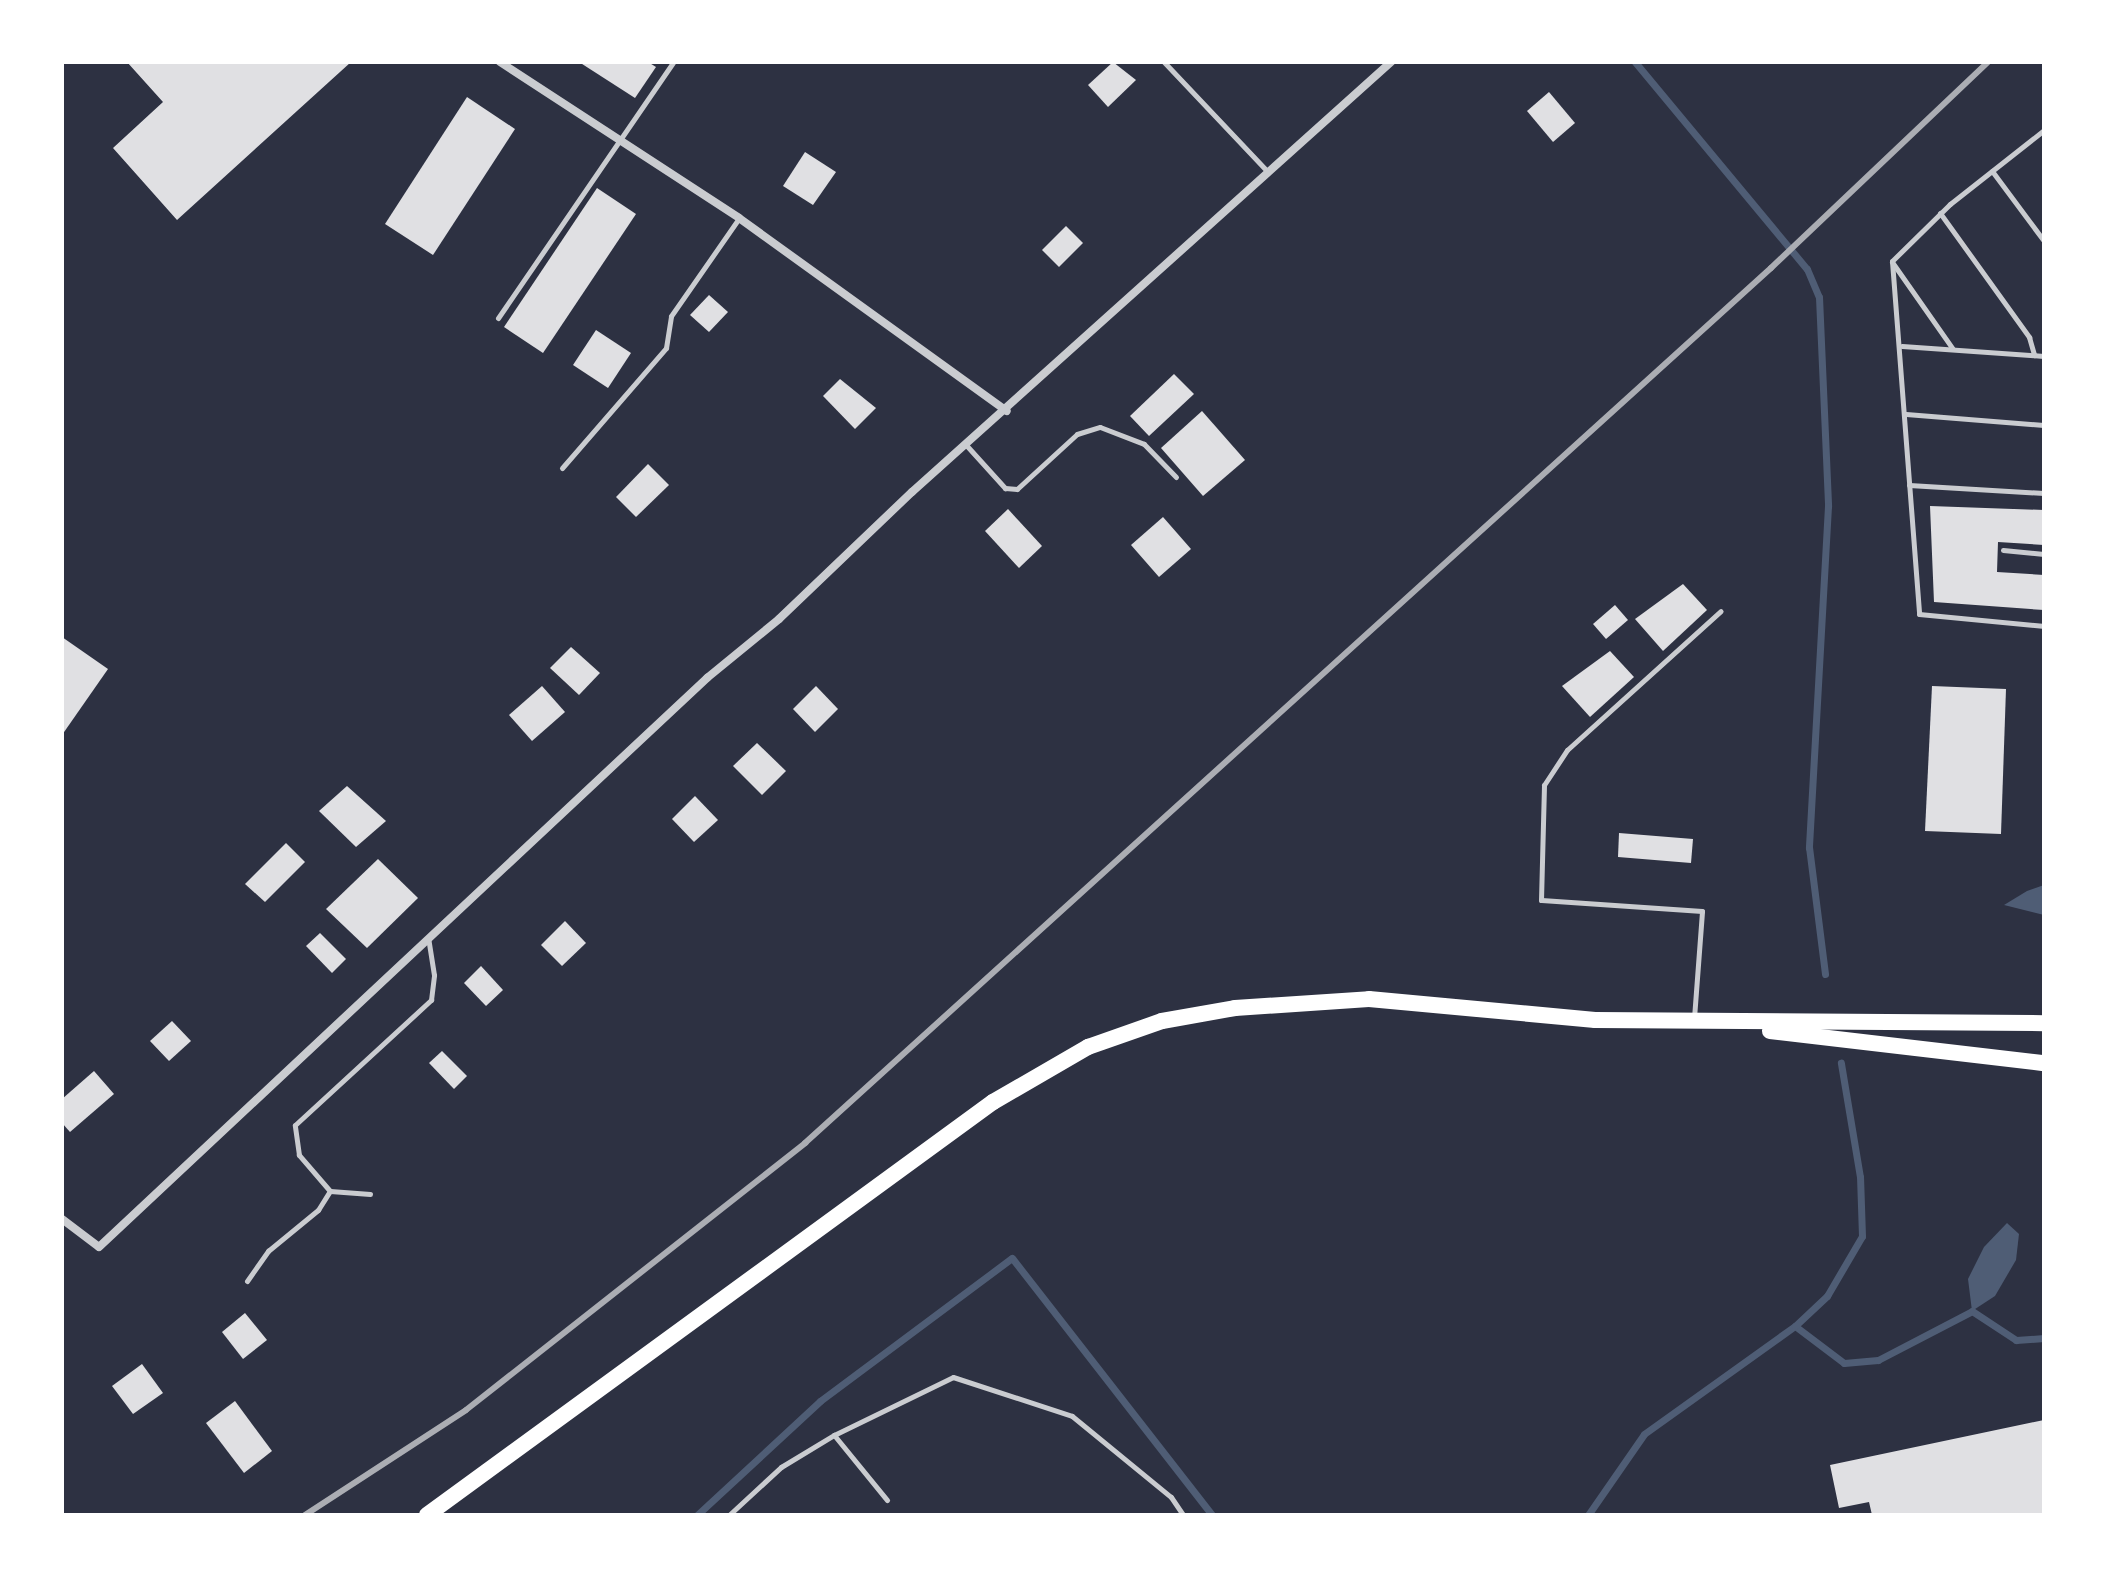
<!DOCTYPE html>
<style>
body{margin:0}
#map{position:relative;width:2106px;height:1577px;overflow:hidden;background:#2d3142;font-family:Raleway,sans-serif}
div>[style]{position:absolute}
.water>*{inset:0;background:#4f5d75}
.stream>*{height:7px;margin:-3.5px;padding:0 3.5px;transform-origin:3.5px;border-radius:3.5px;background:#4f5d75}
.building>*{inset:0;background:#e0e0e3}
.service>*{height:5px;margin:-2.5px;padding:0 2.5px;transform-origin:2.5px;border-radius:2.5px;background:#caccd0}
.minor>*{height:8px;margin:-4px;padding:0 4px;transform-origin:4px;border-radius:4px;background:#caccd0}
.primary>*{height:16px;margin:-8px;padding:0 8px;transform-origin:8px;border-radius:8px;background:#fff}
.rail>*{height:6px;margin:-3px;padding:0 3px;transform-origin:3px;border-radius:3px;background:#abadb3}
span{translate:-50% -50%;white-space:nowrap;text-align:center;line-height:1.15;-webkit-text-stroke:8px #fff;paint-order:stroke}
.frame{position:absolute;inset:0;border:64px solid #fff;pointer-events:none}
</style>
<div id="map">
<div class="water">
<div style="clip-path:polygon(2044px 885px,2044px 915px,2004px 905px,2027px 891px)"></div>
<div style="clip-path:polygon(2007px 1223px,2019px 1234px,2016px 1260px,1995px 1296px,1972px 1311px,1968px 1279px,1984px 1247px)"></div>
</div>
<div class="stream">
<div style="left:1635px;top:62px;width:269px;rotate:50.3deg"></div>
<div style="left:1807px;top:269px;width:30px;rotate:67deg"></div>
<div style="left:1819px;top:297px;width:209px;rotate:87.5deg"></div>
<div style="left:1828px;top:506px;width:342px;rotate:93.2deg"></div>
<div style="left:1809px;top:847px;width:128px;rotate:82.8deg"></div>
<div style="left:1795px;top:1326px;width:61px;rotate:37.1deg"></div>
<div style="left:1844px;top:1363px;width:34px;rotate:-5deg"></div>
<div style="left:1878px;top:1360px;width:106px;rotate:-27.5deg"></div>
<div style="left:1972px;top:1311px;width:53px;rotate:33.4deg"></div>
<div style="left:2016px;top:1340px;width:28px;rotate:-4deg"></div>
<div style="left:697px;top:1515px;width:168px;rotate:-42.8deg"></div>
<div style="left:820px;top:1401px;width:239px;rotate:-36.7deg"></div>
<div style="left:1012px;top:1258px;width:326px;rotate:52.1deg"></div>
<div style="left:1588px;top:1515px;width:98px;rotate:-55.3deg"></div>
<div style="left:1644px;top:1434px;width:186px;rotate:-35.6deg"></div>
<div style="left:1795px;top:1326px;width:44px;rotate:-43.2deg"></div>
<div style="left:1827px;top:1296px;width:69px;rotate:-59.7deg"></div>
<div style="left:1862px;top:1236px;width:59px;rotate:-91.9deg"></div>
<div style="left:1860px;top:1177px;width:116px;rotate:-99.5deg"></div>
</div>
<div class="building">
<div style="clip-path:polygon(127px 62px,351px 62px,177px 220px,113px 148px,163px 102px)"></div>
<div style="clip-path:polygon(579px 62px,648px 62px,656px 67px,635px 98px)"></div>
<div style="clip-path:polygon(1113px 62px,1136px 80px,1108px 107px,1088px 85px)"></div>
<div style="clip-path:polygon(1549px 92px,1575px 123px,1553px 142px,1527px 111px)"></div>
<div style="clip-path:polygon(467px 97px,515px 129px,433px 255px,385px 224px)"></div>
<div style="clip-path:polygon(805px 152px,836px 172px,813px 205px,783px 186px)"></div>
<div style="clip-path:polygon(597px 188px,636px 214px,543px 353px,504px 327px)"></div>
<div style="clip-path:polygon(1066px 226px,1083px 243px,1059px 267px,1042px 250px)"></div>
<div style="clip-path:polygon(709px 295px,728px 312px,709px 332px,690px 315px)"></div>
<div style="clip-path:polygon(596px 330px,631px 353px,608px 388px,573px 365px)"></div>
<div style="clip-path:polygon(1174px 374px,1194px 394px,1149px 436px,1130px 416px)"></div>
<div style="clip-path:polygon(840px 379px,876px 408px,855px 429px,823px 396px)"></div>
<div style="clip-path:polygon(1202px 411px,1245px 460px,1203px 496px,1161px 448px)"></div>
<div style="clip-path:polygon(648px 464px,669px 485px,636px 517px,616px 497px)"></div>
<div style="clip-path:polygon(1930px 506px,2044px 510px,2044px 545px,1998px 542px,1997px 572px,2044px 575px,2044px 610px,1934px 602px)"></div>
<div style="clip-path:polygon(1008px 509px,1042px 546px,1019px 568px,985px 531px)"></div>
<div style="clip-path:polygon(1163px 517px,1191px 549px,1159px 577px,1131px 545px)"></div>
<div style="clip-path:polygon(1683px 584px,1707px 610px,1663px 651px,1635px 619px)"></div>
<div style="clip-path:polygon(1615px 605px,1628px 620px,1606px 639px,1593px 624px)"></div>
<div style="clip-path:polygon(62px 637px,108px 669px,62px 735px)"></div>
<div style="clip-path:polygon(571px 647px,600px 673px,579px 695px,550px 668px)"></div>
<div style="clip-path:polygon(1610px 651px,1634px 677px,1590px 717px,1562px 686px)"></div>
<div style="clip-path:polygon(542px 686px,565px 712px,532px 741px,509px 715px)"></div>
<div style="clip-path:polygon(816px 686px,838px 709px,815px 732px,793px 709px)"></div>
<div style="clip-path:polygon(1932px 686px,2006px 689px,2001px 834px,1925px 831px)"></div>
<div style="clip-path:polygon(757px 743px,786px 771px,762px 795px,733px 766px)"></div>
<div style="clip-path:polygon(347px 786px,386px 821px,356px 847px,319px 811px)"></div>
<div style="clip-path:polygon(695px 796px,718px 820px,694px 842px,672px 819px)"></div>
<div style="clip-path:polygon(1619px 833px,1693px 839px,1691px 863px,1618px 857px)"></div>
<div style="clip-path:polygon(286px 843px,305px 862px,265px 902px,245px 884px)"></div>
<div style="clip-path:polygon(378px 859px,418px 898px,367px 948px,326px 909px)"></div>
<div style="clip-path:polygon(565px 921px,586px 943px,562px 966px,541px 945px)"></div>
<div style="clip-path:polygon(320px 933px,346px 959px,332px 973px,306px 946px)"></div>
<div style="clip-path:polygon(481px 966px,503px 990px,486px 1006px,464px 983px)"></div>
<div style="clip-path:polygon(172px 1021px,191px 1041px,169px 1061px,150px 1041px)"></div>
<div style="clip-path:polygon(442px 1051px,467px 1076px,454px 1089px,429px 1063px)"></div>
<div style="clip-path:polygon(94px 1071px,114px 1094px,70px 1132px,62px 1123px,62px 1099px)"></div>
<div style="clip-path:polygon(245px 1313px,267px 1340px,243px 1359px,222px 1332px)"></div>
<div style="clip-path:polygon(142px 1364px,163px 1393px,133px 1414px,112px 1386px)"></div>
<div style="clip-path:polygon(235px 1401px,272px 1451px,244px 1473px,206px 1423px)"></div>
<div style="clip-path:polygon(2044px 1420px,2044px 1515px,1872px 1515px,1869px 1502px,1839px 1508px,1830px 1465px)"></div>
</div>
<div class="service">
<div style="left:1164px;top:62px;width:151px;rotate:46.6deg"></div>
<div style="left:2044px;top:130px;width:120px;rotate:141.8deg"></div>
<div style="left:1950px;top:204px;width:81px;rotate:135.5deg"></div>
<div style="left:1892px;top:261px;width:354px;rotate:85.6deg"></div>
<div style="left:1919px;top:614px;width:126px;rotate:5.5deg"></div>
<div style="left:1992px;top:171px;width:87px;rotate:53.4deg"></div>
<div style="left:1940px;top:213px;width:153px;rotate:54.3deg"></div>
<div style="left:2029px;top:337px;width:19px;rotate:74deg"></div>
<div style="left:1892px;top:262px;width:106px;rotate:55deg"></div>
<div style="left:498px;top:318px;width:310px;rotate:-55.6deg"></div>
<div style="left:1902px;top:346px;width:142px;rotate:4deg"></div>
<div style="left:1906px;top:414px;width:138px;rotate:4.6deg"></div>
<div style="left:967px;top:446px;width:57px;rotate:47.9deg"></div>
<div style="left:1005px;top:488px;width:12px;rotate:5deg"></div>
<div style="left:1017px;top:489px;width:81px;rotate:-42.5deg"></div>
<div style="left:1077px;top:434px;width:24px;rotate:-17deg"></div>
<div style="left:1100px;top:427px;width:47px;rotate:21.1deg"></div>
<div style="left:1144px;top:444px;width:46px;rotate:45.9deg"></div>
<div style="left:562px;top:468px;width:159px;rotate:-49.1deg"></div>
<div style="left:666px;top:348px;width:32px;rotate:-81deg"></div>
<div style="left:671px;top:316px;width:119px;rotate:-55.2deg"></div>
<div style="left:1909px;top:485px;width:135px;rotate:3.4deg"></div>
<div style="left:2003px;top:550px;width:41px;rotate:5.6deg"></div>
<div style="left:1694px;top:1018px;width:107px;rotate:-85.7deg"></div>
<div style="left:1702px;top:911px;width:161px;rotate:-176.1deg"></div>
<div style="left:1541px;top:900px;width:115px;rotate:-88.5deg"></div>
<div style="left:1544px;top:785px;width:42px;rotate:-56.7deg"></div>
<div style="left:1567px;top:750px;width:207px;rotate:-42.1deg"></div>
<div style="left:370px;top:1194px;width:40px;rotate:-175.7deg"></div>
<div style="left:330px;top:1191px;width:48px;rotate:-130.7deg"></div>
<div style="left:299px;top:1155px;width:30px;rotate:-98deg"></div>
<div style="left:295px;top:1125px;width:185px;rotate:-42.6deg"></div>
<div style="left:431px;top:1000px;width:25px;rotate:-83deg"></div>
<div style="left:434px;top:975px;width:36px;rotate:-99deg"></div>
<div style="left:247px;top:1281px;width:37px;rotate:-55deg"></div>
<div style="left:268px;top:1251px;width:65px;rotate:-39.4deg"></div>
<div style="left:318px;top:1210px;width:22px;rotate:-58deg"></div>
<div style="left:834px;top:1435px;width:84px;rotate:50.8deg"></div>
<div style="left:729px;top:1515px;width:71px;rotate:-42.7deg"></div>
<div style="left:781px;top:1467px;width:62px;rotate:-31.1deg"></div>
<div style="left:834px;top:1435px;width:132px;rotate:-26deg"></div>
<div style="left:953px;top:1377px;width:125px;rotate:18.1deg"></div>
<div style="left:1072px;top:1416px;width:128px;rotate:39.3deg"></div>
<div style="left:1171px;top:1497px;width:22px;rotate:56deg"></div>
</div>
<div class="minor">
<div style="left:500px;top:62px;width:285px;rotate:33.1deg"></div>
<div style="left:739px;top:218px;width:330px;rotate:35.8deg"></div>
<div style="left:62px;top:1219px;width:46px;rotate:37.1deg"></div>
<div style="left:99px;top:1247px;width:833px;rotate:-43.1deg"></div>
<div style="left:707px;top:678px;width:93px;rotate:-39.3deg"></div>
<div style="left:779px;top:619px;width:184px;rotate:-43.7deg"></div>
<div style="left:912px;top:492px;width:644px;rotate:-41.91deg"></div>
</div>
<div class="primary">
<div style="left:1770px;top:1031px;width:276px;rotate:6.7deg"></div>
<div style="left:427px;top:1515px;width:701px;rotate:-36.12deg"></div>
<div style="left:993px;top:1102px;width:110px;rotate:-30.1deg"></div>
<div style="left:1088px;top:1047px;width:78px;rotate:-19.4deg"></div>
<div style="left:1162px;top:1021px;width:74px;rotate:-10.1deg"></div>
<div style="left:1235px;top:1008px;width:134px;rotate:-3.8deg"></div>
<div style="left:1369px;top:999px;width:227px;rotate:5.3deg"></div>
<div style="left:1595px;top:1020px;width:449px;rotate:0.4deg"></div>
</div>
<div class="rail">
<div style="left:305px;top:1515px;width:192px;rotate:-33.1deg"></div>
<div style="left:466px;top:1410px;width:432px;rotate:-38.2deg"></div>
<div style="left:805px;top:1143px;width:1303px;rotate:-42.17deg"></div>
<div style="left:1771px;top:268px;width:299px;rotate:-43.5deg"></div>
</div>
<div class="frame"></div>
</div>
